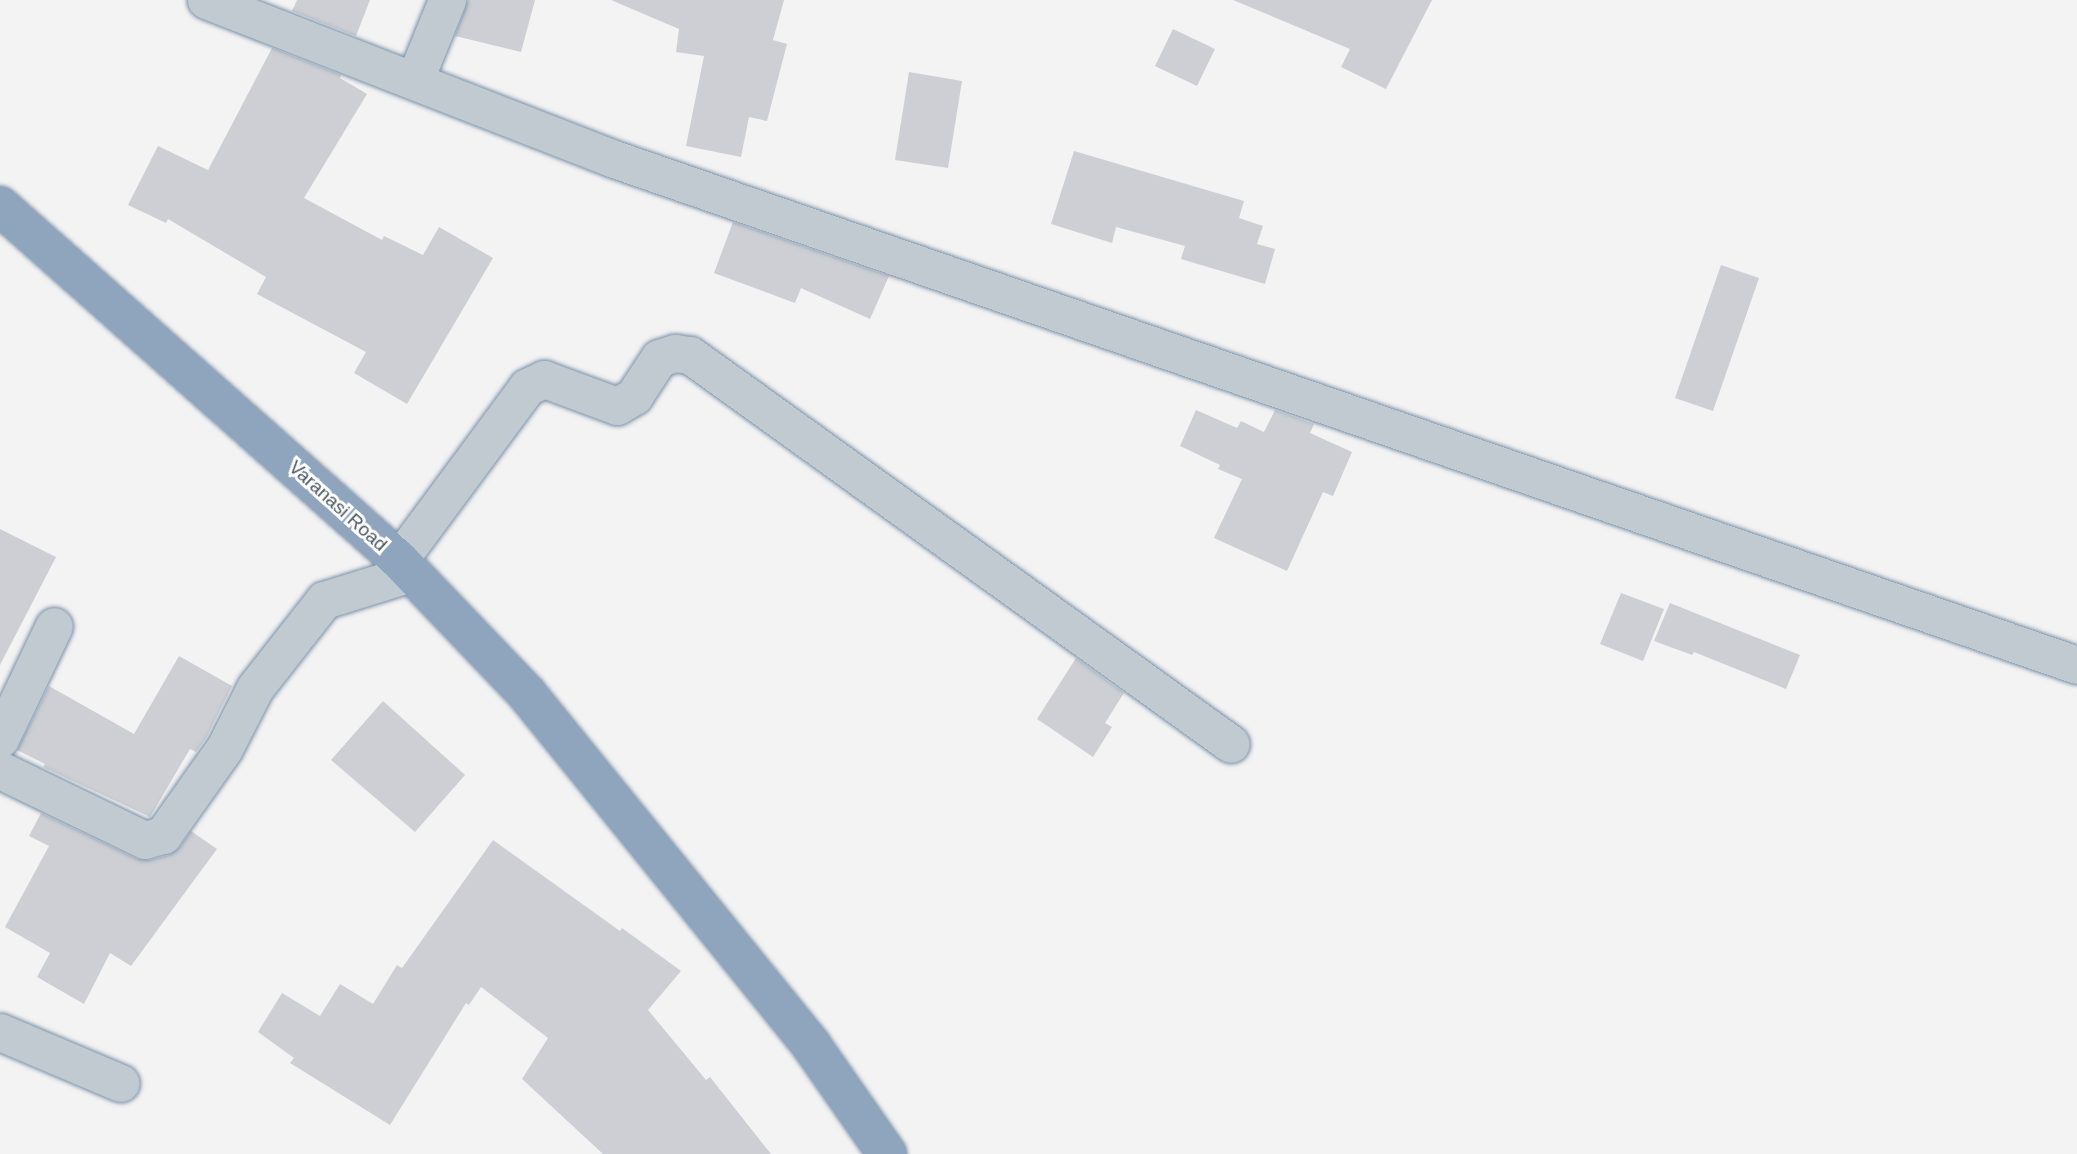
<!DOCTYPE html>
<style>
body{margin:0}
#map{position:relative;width:2077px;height:1154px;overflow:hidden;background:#f4f3f3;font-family:Helvetica,sans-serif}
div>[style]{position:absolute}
.building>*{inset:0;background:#cdcfd4}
.roads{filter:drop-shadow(0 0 2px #7990a9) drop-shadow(0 0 2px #7990a9)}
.street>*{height:37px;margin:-18.5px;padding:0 18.5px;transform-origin:18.5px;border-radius:18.5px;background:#c1cad0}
.highway>*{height:38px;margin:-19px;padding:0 19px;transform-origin:19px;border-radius:19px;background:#8ea5bd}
span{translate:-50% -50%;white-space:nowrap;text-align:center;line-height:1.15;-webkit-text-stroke:6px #fff;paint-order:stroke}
.street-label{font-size:19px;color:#4b565f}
</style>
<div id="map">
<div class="building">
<div style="clip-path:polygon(297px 0,370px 0,356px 36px,292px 11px)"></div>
<div style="clip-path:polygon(468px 0,535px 0,521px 52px,455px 36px)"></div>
<div style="clip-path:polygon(611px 0,784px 0,773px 40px,787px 44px,767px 121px,749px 117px,741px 157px,686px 146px,704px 56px,676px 52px,679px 29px)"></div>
<div style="clip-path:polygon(1233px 0,1432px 0,1386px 89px,1341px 67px,1350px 49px)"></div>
<div style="clip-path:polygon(1173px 29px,1215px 49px,1197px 86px,1155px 66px)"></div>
<div style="clip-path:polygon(272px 48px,341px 75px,340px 78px,367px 94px,304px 198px,382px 240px,384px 236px,423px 255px,439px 227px,493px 258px,407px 404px,354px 373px,366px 352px,257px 294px,266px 277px,168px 219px,166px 223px,128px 205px,158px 146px,208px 170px)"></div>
<div style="clip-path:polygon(909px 72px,962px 81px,948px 168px,895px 160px)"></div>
<div style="clip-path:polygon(1074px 151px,1244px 201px,1239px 218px,1263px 226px,1257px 244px,1275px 249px,1265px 284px,1181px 259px,1185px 246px,1116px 227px,1112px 243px,1051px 224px)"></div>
<div style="clip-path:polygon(733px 222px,889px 276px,870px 319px,801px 288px,795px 303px,714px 273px)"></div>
<div style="clip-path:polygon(1721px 265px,1759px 278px,1713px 411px,1675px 398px)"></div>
<div style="clip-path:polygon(1196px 410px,1237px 428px,1241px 421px,1264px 432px,1275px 410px,1314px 424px,1310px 433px,1352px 452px,1333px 496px,1323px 492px,1287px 571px,1214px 538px,1242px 479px,1218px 469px,1220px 465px,1180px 446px)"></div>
<div style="clip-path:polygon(0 529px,56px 557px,0 665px)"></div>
<div style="clip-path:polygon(1621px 593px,1664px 609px,1643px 661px,1600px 644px)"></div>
<div style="clip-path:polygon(1670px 603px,1800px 655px,1786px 689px,1694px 652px,1692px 655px,1654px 641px)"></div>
<div style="clip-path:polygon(179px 656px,232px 686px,206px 738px,196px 752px,190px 749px,150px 817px,43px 767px,45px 764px,17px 750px,49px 686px,134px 734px)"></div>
<div style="clip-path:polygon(1076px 658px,1124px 693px,1105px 723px,1112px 727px,1093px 757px,1037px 719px)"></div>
<div style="clip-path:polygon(383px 701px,465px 775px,415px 832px,331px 760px)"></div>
<div style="clip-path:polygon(41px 813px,137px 859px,151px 860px,169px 855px,180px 847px,191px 831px,217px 849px,131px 966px,110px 953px,84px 1004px,37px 977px,50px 953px,5px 927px,49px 846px,29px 836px)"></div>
<div style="clip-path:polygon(493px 840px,620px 931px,622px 928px,681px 971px,648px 1010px,706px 1080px,710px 1077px,771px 1154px,603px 1154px,522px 1079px,548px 1038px,481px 987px,469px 1005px,466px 1003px,390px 1125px,290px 1063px,294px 1058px,258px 1032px,282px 993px,320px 1016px,340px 984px,373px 1004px,397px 965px,402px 968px)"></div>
</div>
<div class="roads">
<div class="street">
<div style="left:206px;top:0;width:438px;rotate:21.3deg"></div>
<div style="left:614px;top:159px;width:1548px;rotate:19.08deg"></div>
<div style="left:415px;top:79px;width:85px;rotate:-67.9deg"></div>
<div style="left:399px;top:560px;width:215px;rotate:-53.5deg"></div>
<div style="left:527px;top:387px;width:19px;rotate:-25deg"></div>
<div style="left:544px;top:379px;width:78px;rotate:20.3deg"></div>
<div style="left:617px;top:406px;width:20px;rotate:-30deg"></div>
<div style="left:634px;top:396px;width:45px;rotate:-56.7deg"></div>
<div style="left:659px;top:358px;width:17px;rotate:-17deg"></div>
<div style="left:675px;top:353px;width:15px;rotate:8deg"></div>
<div style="left:690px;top:355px;width:666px;rotate:35.72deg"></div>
<div style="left:0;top:739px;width:125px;rotate:-64.5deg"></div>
<div style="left:0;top:770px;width:161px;rotate:25.8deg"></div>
<div style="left:145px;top:840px;width:19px;rotate:-16deg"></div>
<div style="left:163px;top:835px;width:105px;rotate:-54.7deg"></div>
<div style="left:224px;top:749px;width:68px;rotate:-63.1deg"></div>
<div style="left:255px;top:688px;width:112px;rotate:-51.9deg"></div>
<div style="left:324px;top:600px;width:91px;rotate:-17.2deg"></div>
<div style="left:0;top:1032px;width:131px;rotate:22.9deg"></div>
</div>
<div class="highway">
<div style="left:0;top:206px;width:533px;rotate:41.58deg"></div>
<div style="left:399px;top:560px;width:185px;rotate:46.3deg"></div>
<div style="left:527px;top:694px;width:452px;rotate:51deg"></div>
<div style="left:811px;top:1045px;width:133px;rotate:55.1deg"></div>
</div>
</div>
<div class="street-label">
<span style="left:338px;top:506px;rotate:42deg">Varanasi Road</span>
</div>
</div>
